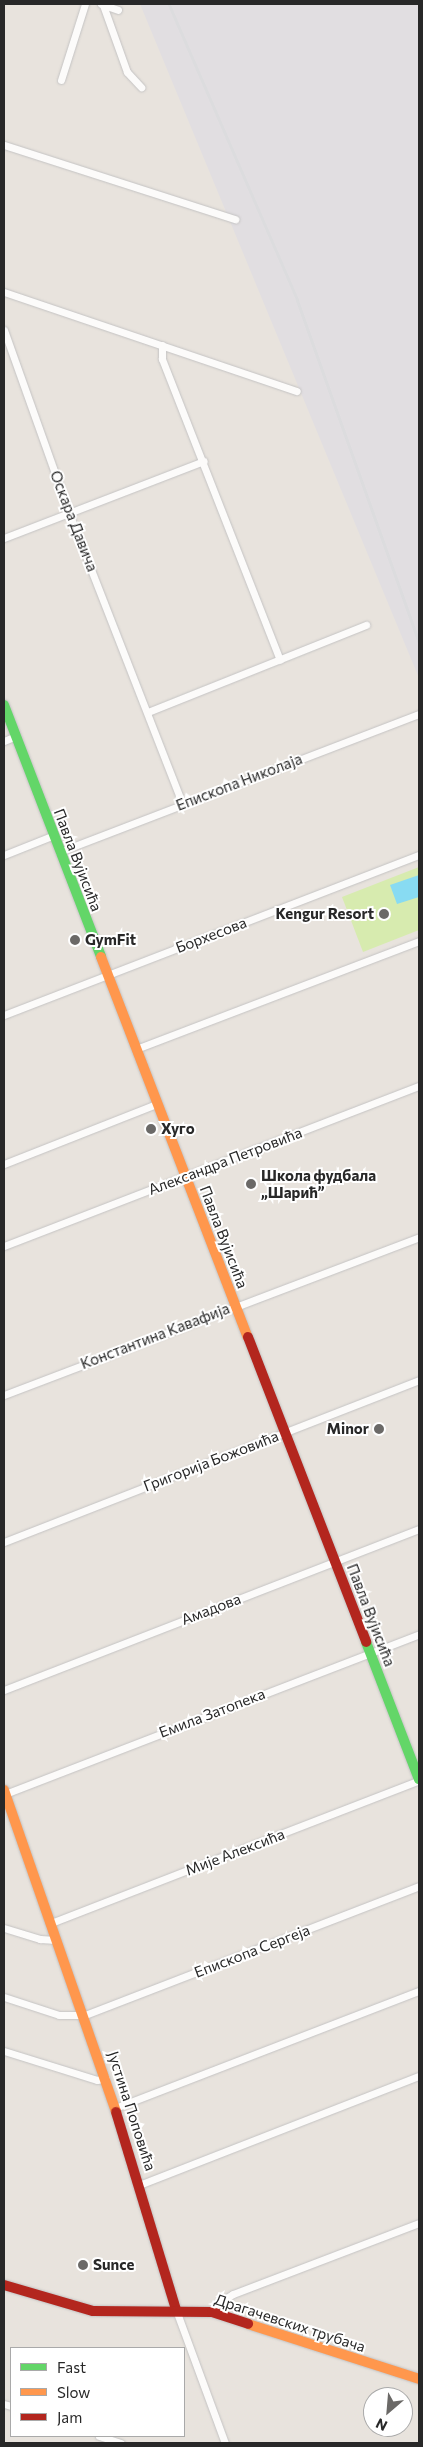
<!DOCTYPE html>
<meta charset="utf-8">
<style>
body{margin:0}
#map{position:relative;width:423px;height:2447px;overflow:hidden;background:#e8e3dd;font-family:Commissioner,sans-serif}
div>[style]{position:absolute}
.industrial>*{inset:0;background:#e1dee1}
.pitch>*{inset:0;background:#d7ebaf}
.water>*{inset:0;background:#88dbf2}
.roads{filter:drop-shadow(0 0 1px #c4c3c3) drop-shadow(0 0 1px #c4c3c3)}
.street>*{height:7px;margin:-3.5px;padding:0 3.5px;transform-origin:3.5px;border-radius:3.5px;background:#fcfbfa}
.fast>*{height:10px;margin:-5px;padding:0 5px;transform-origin:5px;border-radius:5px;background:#63d668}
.slow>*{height:10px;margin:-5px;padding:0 5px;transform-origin:5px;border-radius:5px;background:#ff974d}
.jam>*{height:10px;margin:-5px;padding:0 5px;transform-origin:5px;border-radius:5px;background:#b3261e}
.rail>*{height:2.5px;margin:-1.25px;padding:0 1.25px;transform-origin:1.25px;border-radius:1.25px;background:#dcdcde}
.dots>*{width:14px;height:14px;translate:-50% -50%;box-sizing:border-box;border:2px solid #fff;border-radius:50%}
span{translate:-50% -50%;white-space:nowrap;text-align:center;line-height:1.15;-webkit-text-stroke:4px #fff;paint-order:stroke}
.street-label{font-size:15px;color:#282828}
.poi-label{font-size:15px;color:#282828;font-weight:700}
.right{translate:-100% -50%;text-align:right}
.left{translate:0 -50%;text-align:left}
.frame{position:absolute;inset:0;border:5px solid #282828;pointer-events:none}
.legend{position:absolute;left:10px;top:2347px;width:175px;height:90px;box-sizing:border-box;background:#fff;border:1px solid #a9a9a9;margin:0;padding:6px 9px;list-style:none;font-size:15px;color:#282828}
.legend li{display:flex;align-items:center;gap:10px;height:25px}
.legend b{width:25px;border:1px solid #a9a9a9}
.north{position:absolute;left:363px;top:2387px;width:50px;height:50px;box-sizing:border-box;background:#fff;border:1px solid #a9a9a9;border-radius:50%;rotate:207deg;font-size:14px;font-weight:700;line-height:20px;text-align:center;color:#282828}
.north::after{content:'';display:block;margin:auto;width:18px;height:22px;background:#6b6967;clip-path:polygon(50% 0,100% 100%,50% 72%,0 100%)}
</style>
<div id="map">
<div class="industrial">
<div style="clip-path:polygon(140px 4px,419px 4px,419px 678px)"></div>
</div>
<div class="pitch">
<div style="clip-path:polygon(419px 867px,419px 930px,363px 952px,342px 897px)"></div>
</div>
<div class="water">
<div style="clip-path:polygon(419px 875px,419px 897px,397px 904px,390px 885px)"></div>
</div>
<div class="roads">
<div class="street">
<div style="left:101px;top:4px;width:18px;rotate:19deg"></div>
<div style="left:103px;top:5px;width:71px;rotate:70.3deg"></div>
<div style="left:127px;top:72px;width:21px;rotate:47deg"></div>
<div style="left:61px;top:80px;width:80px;rotate:-72.5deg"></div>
<div style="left:4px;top:145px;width:243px;rotate:17.8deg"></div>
<div style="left:4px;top:292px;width:309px;rotate:18.7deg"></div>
<div style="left:4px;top:330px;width:194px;rotate:70.4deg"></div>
<div style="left:69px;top:513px;width:311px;rotate:68.7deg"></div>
<div style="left:162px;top:345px;width:14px;rotate:90deg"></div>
<div style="left:162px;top:359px;width:323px;rotate:68.6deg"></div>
<div style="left:4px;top:538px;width:214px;rotate:-21.1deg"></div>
<div style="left:148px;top:712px;width:235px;rotate:-21.8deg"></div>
<div style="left:4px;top:741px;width:13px;rotate:-23deg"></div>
<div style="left:59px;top:852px;width:386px;rotate:-21deg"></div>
<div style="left:4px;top:855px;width:52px;rotate:-21.6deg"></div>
<div style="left:4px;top:1015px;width:445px;rotate:-21.1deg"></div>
<div style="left:136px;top:1049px;width:303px;rotate:-20.9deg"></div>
<div style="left:4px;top:1164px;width:163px;rotate:-21.5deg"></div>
<div style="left:4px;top:1246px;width:445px;rotate:-21.1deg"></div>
<div style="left:4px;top:1395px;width:444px;rotate:-20.8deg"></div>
<div style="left:4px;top:1542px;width:445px;rotate:-21.3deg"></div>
<div style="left:4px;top:1690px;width:445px;rotate:-21.2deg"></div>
<div style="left:5px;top:1794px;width:444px;rotate:-21.1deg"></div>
<div style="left:51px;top:1923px;width:395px;rotate:-21.2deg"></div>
<div style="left:4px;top:1928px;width:38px;rotate:17deg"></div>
<div style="left:40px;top:1939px;width:16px;rotate:4deg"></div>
<div style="left:4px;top:1997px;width:58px;rotate:18.1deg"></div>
<div style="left:59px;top:2015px;width:26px"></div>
<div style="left:85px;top:2015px;width:358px;rotate:-21.1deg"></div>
<div style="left:4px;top:2051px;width:97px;rotate:17.3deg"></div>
<div style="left:97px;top:2080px;width:9px;rotate:-13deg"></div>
<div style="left:115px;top:2108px;width:326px;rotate:-21.1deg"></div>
<div style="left:139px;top:2185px;width:300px;rotate:-21.3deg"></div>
<div style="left:176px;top:2310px;width:142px;rotate:69.8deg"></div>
<div style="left:212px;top:2312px;width:11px;rotate:-56deg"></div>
<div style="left:218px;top:2303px;width:17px;rotate:-31deg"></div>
<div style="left:233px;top:2294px;width:199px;rotate:-20.9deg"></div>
<div style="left:4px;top:2404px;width:7px;rotate:16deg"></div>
<div style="left:99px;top:2436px;width:23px;rotate:18deg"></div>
</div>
<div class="fast">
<div style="left:4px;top:705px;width:270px;rotate:68.9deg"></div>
<div style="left:366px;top:1642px;width:147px;rotate:68.9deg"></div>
</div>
<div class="slow">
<div style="left:101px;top:957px;width:407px;rotate:68.9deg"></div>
<div style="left:4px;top:1790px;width:341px;rotate:70.8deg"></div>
<div style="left:248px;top:2324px;width:180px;rotate:17.8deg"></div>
</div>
<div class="jam">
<div style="left:248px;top:1337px;width:327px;rotate:68.8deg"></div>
<div style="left:116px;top:2112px;width:207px;rotate:73.1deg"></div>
<div style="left:4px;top:2285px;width:93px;rotate:16.3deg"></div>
<div style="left:93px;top:2311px;width:119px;rotate:0.5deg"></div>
<div style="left:212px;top:2312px;width:38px;rotate:18deg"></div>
</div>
</div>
<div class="rail">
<div style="left:169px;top:4px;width:322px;rotate:66.5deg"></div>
<div style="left:297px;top:299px;width:363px;rotate:70.4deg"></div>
</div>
<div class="dots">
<div style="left:384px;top:914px;background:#6b6967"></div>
<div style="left:75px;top:940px;background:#6b6967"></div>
<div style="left:151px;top:1129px;background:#6b6967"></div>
<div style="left:251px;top:1184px;background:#6b6967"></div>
<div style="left:379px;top:1429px;background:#6b6967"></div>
<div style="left:83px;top:2265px;background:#6b6967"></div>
</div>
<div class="street-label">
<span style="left:74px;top:521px;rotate:69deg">Оскара Давича</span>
<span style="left:239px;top:782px;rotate:-21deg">Епископа Николаја</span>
<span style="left:78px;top:860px;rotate:69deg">Павла Вујисића</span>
<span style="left:211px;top:935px;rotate:-21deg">Борхесова</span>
<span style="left:225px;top:1161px;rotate:-21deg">Александра Петровића</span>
<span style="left:224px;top:1237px;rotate:69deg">Павла Вујисића</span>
<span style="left:155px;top:1336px;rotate:-21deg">Константина Кавафија</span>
<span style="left:211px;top:1461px;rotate:-21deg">Григорија Божовића</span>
<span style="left:211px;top:1609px;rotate:-21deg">Амадова</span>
<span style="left:371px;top:1615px;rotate:69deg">Павла Вујисића</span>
<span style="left:212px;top:1713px;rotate:-21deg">Емила Затопека</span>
<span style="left:235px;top:1852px;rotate:-21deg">Мије Алексића</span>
<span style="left:252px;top:1951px;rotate:-21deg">Епископа Сергеја</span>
<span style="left:132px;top:2111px;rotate:72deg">Јустина Поповића</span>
<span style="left:290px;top:2323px;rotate:18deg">Драгачевских трубача</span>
</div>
<div class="poi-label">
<span class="right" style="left:374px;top:914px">Kengur Resort</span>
<span class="left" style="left:85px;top:940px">GymFit</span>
<span class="left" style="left:161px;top:1129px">Хуго</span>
<span class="left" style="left:261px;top:1184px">Школа фудбала<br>„Шарић”</span>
<span class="right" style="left:369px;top:1429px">Minor</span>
<span class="left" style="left:93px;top:2265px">Sunce</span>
</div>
<div class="frame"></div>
<ul class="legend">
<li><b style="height:6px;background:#63d668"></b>Fast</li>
<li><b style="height:6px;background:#ff974d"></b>Slow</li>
<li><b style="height:6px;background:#b3261e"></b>Jam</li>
</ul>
<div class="north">N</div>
</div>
